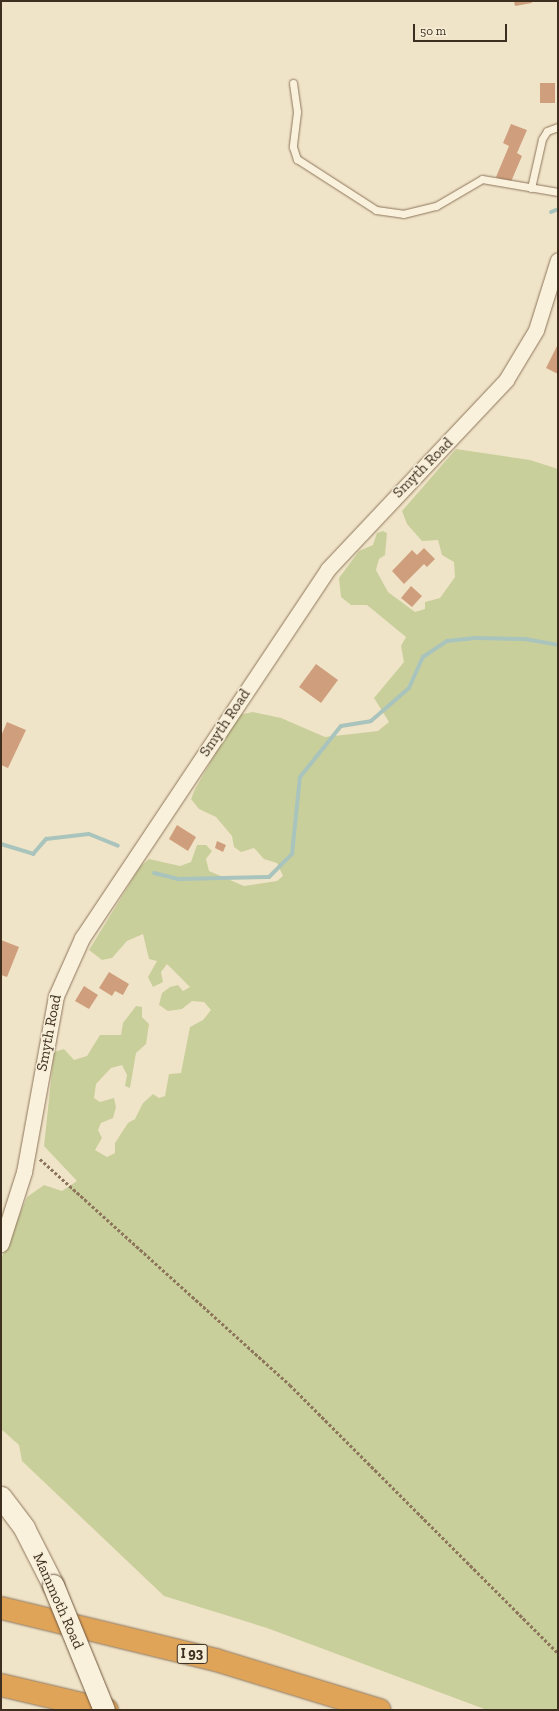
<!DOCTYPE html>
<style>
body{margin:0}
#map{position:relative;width:559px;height:1711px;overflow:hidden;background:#f0e4c8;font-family:"Zilla Slab",serif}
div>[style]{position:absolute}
.green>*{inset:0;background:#c9cf9b}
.stream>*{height:4px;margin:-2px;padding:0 2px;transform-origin:2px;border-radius:2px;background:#a9c4bc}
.building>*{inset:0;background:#cf9f7d}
.path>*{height:2.5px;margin-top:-1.25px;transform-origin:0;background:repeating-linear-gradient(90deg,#8d765c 0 3px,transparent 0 5px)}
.roads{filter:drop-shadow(0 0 1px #8d765c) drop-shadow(0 0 1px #8d765c)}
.lane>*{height:7px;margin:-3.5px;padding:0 3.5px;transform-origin:3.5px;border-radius:3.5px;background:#faf1dc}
.street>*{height:15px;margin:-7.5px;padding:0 7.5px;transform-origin:7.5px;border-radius:7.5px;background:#faf1dc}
.secondary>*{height:21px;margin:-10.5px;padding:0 10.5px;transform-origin:10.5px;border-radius:10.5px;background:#faf1dc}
.highway>*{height:22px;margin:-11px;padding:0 11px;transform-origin:11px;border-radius:11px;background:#e0a458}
.bridges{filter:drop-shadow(0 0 1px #6f573f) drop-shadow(0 0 1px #6f573f)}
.secondary-bridge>*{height:21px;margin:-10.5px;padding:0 10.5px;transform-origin:10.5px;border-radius:10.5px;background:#faf1dc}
span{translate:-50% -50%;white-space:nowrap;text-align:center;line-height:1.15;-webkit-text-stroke:3px #f7eed8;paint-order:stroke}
.shield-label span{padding:1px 3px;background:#f7eed8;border:1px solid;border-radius:3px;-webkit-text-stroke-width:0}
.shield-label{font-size:14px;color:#3d2e20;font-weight:700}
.street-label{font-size:15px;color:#3d2e20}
.frame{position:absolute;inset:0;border:2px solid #3d2e20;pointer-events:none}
.scale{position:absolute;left:413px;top:24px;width:94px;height:18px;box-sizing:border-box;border:2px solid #3d2e20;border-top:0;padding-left:5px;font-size:12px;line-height:14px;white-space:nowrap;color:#3d2e20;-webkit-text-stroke:3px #f7eed8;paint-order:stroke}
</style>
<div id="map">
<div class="green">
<div style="clip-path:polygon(456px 449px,530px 460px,558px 469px,558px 1710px,487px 1710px,267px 1628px,164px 1596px,22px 1461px,19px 1445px,1px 1429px,1px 1259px,27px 1197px,44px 1185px,62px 1191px,77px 1181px,44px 1146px,54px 1052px,64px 1049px,74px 1060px,87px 1056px,100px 1035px,121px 1035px,123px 1023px,136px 1006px,142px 1007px,142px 1017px,149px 1024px,146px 1044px,136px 1053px,130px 1088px,125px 1086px,127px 1075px,122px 1065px,111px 1068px,96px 1084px,94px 1098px,100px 1102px,114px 1098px,116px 1107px,113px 1118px,101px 1123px,98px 1130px,102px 1138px,95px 1150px,107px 1157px,115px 1153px,115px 1143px,128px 1123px,135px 1119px,143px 1103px,153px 1094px,159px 1098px,165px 1096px,169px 1074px,181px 1073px,190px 1027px,203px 1020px,211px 1010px,204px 1002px,192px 1001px,182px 1009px,168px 1011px,159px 1005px,162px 993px,170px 987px,178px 985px,183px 991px,190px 987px,167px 964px,161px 972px,163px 982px,153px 987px,148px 977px,157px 961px,149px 959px,143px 934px,127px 941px,112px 958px,102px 960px,89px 950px,140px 867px,149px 859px,180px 866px,191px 862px,197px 845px,206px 845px,212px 851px,206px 859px,209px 871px,244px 886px,277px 881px,283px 876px,277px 863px,264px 859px,254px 848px,241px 852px,234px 847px,232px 836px,216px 817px,199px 809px,191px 799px,195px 789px,238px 715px,253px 712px,281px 718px,325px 737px,378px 731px,389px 722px,374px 698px,404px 662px,401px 646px,406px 637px,367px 605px,351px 605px,341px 597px,339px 578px,359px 551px,373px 545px,377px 533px,383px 531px,387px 533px,385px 555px,379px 559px,376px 570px,388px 592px,415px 612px,425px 609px,425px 602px,440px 598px,455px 577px,454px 562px,442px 555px,438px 540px,422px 541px,407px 524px,402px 511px)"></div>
</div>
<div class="stream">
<div style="left:551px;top:212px;width:5px;rotate:-22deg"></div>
<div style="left:1px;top:844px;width:34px;rotate:17deg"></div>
<div style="left:33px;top:854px;width:20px;rotate:-49deg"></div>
<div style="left:46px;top:839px;width:43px;rotate:-6.6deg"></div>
<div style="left:89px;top:834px;width:31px;rotate:22deg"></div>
<div style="left:154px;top:873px;width:25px;rotate:14deg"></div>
<div style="left:178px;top:879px;width:91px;rotate:-1.3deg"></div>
<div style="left:269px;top:877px;width:33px;rotate:-45deg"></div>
<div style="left:292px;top:854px;width:77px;rotate:-84.1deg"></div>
<div style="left:300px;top:777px;width:65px;rotate:-51.2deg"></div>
<div style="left:341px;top:726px;width:30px;rotate:-9deg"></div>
<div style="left:371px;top:721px;width:50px;rotate:-41deg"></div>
<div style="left:409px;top:688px;width:34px;rotate:-66deg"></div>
<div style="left:423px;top:657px;width:29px;rotate:-34deg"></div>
<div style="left:447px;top:641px;width:28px;rotate:-6deg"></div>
<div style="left:475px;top:638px;width:50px;rotate:1.1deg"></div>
<div style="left:525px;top:639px;width:34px;rotate:10deg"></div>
</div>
<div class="building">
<div style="clip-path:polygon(514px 1px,531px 1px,532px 3px,515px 6px)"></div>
<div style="clip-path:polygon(540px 83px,555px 83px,555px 103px,540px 103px)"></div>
<div style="clip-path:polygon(511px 124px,527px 130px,517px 153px,522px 156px,510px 184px,496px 177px,509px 146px,503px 143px)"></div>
<div style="clip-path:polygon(558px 344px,558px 374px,546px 368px)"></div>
<div style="clip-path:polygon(424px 548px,435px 559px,427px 567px,424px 564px,404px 584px,392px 571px,412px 550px,417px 555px)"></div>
<div style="clip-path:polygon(411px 586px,422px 596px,412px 607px,401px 598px)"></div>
<div style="clip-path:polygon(316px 664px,338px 680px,321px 703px,299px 687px)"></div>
<div style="clip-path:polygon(7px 722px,26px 730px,8px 768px,1px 765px,1px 736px)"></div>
<div style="clip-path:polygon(177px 825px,196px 837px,188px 851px,169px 839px)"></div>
<div style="clip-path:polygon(217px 841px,226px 845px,223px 852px,215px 848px)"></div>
<div style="clip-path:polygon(1px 940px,19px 947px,7px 977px,1px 975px)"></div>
<div style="clip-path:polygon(109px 972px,129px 984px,123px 995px,115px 991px,112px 996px,99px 988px)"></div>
<div style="clip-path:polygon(84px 986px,98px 995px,89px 1009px,75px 1001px)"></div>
</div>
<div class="path">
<div style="left:40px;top:1159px;width:337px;rotate:42.1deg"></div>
<div style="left:290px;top:1385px;width:379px;rotate:45deg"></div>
</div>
<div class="roads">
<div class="lane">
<div style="left:293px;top:83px;width:29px;rotate:82deg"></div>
<div style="left:297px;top:112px;width:35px;rotate:97deg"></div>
<div style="left:293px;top:147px;width:13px;rotate:72deg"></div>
<div style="left:297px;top:159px;width:94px;rotate:32.8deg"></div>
<div style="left:376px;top:210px;width:27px;rotate:8deg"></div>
<div style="left:403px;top:214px;width:34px;rotate:-14deg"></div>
<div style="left:436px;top:206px;width:53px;rotate:-30.4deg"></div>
<div style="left:482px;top:179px;width:77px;rotate:9.7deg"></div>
<div style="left:531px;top:188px;width:50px;rotate:-77.3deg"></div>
<div style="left:542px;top:139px;width:9px;rotate:-58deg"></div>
<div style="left:547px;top:131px;width:12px;rotate:-20deg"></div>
</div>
<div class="street">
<div style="left:1px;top:1244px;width:76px;rotate:-72.3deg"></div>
<div style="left:24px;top:1172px;width:179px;rotate:-79.7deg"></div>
<div style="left:56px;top:996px;width:64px;rotate:-65.9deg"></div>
<div style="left:82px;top:938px;width:443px;rotate:-56.3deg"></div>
<div style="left:328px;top:569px;width:260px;rotate:-46.7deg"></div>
<div style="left:506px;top:380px;width:58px;rotate:-59deg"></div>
<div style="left:536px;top:330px;width:73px;rotate:-72.6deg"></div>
</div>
<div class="secondary">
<div style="left:1px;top:1497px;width:39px;rotate:53deg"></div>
<div style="left:24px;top:1528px;width:64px;rotate:63deg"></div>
</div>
<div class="highway">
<div style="left:1px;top:1608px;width:221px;rotate:13.6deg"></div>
<div style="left:216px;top:1660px;width:171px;rotate:17deg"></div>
<div style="left:1px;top:1685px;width:109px;rotate:13.3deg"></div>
</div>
</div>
<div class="bridges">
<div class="secondary-bridge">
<div style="left:53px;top:1585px;width:135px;rotate:67.8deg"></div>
</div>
</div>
<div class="shield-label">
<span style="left:192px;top:1654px">I 93</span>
</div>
<div class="street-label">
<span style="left:423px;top:468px;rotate:-45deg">Smyth Road</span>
<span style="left:225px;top:723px;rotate:-56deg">Smyth Road</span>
<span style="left:49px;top:1033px;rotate:-79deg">Smyth Road</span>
<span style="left:58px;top:1601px;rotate:66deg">Mammoth Road</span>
</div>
<div class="frame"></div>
<div class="scale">50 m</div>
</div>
